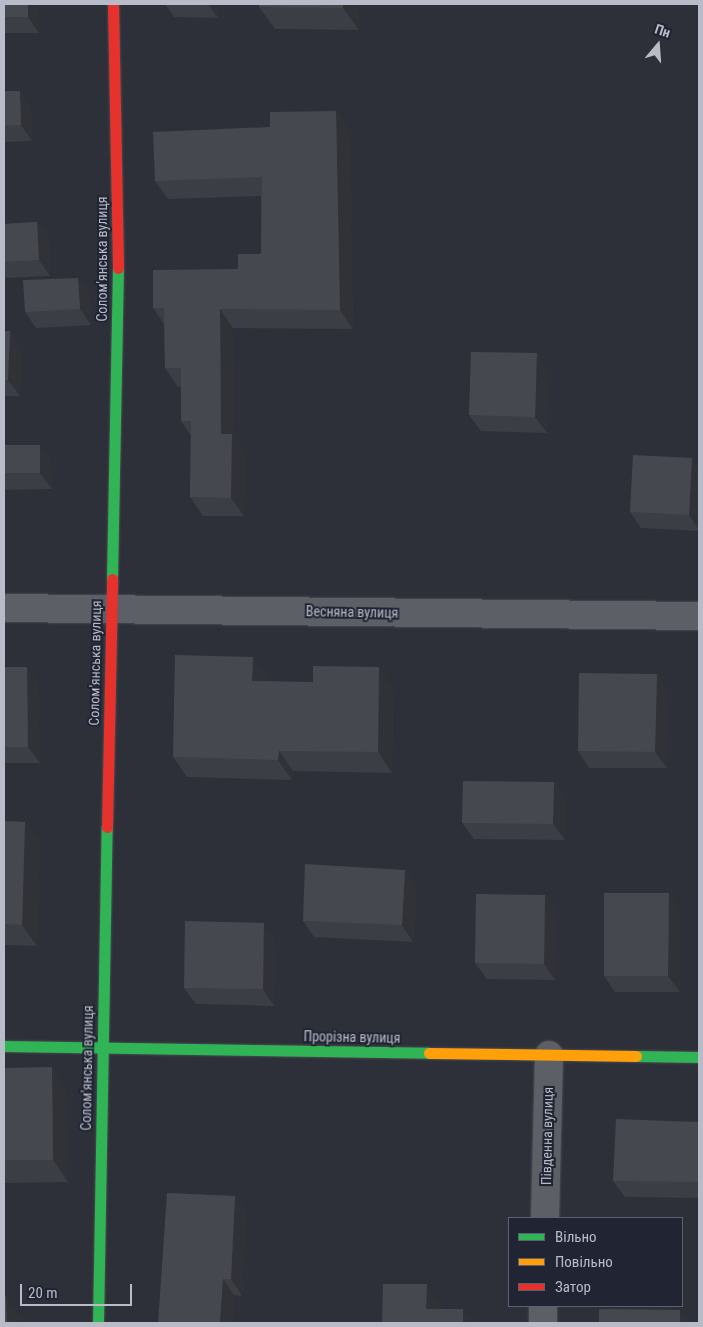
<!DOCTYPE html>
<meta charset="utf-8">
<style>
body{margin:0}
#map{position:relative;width:703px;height:1327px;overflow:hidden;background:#2d3038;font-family:"Roboto Condensed",sans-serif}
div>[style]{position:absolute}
.roads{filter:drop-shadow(0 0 1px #494b51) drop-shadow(0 0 1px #494b51)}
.street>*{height:28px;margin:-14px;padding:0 14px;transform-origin:14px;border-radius:14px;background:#5d5f66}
.fast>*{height:11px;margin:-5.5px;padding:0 5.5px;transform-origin:5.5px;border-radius:5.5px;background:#30b455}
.slow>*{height:11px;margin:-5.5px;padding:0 5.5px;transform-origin:5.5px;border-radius:5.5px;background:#ff9f0a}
.jam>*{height:11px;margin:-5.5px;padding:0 5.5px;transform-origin:5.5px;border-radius:5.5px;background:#e5322d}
.wall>*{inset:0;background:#3b3e44}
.shaded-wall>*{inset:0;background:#303237}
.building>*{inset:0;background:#45484f}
span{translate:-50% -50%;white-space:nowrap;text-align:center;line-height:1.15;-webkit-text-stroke:4px #212533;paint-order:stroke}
.street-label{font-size:14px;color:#b8bcc8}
.frame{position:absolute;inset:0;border:5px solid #b8bcc8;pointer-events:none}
.legend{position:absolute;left:508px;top:1217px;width:175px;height:90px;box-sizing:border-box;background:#212533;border:1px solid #5d616f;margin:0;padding:6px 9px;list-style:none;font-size:15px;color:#b8bcc8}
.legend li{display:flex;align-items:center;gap:10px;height:25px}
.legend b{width:25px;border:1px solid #5d616f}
.north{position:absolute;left:633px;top:20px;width:50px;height:50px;-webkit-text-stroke:4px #212533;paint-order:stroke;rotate:18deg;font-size:14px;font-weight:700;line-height:20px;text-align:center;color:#b8bcc8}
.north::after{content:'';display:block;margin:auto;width:18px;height:22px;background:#b8bcc8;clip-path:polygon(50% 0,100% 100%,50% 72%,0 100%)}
.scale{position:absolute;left:20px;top:1284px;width:112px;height:22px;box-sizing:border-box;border:2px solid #b8bcc8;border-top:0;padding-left:6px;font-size:15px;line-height:18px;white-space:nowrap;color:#b8bcc8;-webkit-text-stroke:4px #212533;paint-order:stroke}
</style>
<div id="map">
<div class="roads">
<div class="street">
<div style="left:4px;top:608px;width:695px;rotate:0.66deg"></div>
<div style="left:545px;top:1218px;width:163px;rotate:-88.6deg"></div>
<div style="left:543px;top:1323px;width:17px;rotate:-90deg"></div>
</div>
<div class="fast">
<div style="left:112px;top:579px;width:311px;rotate:-88.9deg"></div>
<div style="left:4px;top:1046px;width:425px;rotate:0.9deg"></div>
<div style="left:636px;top:1056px;width:63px;rotate:0.9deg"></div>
<div style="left:98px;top:1323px;width:496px;rotate:-89deg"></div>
</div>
<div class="slow">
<div style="left:429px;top:1053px;width:207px;rotate:0.8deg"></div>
</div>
<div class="jam">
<div style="left:113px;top:4px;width:264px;rotate:88.9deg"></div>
<div style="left:107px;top:827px;width:248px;rotate:-88.8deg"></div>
</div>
</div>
<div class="wall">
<div style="clip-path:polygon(4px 4px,39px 4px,39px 33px,4px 33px)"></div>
<div style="clip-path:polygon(165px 4px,218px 4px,218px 18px,174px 17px)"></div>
<div style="clip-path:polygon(259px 4px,359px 4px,359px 30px,275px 29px,259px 7px)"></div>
<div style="clip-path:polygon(4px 91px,31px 107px,32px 141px,4px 142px)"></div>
<div style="clip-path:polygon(336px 111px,349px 130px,353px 329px,233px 328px,234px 436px,245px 453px,244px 516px,203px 516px,190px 497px,191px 436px,181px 421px,181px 387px,178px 387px,165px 368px,164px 324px,153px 308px,238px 269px,261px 254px,261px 196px,168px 199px,155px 181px,270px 127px)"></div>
<div style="clip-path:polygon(37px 222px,49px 238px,50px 276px,4px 278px,4px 224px)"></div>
<div style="clip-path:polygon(78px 278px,90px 294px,91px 325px,36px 328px,25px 312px)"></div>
<div style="clip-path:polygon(4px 331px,10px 331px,21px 347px,20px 396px,4px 396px)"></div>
<div style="clip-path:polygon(548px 370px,547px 433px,481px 431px,469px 415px)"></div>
<div style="clip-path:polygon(4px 445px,40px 445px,51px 461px,52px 489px,4px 490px)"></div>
<div style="clip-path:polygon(692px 458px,699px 468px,699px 531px,641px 528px,630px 512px)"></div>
<div style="clip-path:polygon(253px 657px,267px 677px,267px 681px,393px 687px,392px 773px,293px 771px,292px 780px,187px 777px,173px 757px)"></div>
<div style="clip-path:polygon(4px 667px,38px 683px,40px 763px,4px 763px)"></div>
<div style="clip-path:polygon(657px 674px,668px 690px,667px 768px,589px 768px,578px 751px)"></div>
<div style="clip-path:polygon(554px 782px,565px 798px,565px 840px,474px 839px,462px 823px)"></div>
<div style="clip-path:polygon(4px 821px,25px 822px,40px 843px,37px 946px,4px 945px)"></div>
<div style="clip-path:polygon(405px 870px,416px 886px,413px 942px,314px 937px,303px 921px)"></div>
<div style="clip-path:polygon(545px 895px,556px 911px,555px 980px,487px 979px,475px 963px)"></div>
<div style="clip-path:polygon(680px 910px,680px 992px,615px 992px,604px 976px)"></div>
<div style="clip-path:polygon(275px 939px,274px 1006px,196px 1004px,184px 988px)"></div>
<div style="clip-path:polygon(4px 1068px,67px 1089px,68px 1182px,4px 1183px)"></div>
<div style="clip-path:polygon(699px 1122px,699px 1198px,625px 1197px,613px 1181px)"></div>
<div style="clip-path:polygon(167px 1193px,235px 1196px,246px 1213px,242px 1296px,234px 1295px,233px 1323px)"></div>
</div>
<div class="shaded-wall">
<div style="clip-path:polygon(28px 4px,39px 4px,39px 33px,28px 17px)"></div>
<div style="clip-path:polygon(208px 4px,218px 4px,218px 18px)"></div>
<div style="clip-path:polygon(343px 4px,359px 4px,359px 30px,343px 8px)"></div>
<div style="clip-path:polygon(20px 91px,31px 107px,32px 141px,21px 125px)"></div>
<div style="clip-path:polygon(336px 111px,349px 130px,353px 329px,340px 310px)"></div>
<div style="clip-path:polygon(37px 222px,49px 238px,50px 276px,39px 260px)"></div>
<div style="clip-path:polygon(78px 278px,90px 294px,91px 325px,80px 309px)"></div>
<div style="clip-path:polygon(220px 309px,233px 328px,234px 436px,245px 453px,244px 516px,231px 498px,221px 434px)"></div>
<div style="clip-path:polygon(10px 331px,21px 347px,20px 396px,8px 380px)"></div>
<div style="clip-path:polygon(537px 353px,548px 370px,547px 433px,535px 417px)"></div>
<div style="clip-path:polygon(40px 445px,51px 461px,52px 489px,40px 473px)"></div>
<div style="clip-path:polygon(692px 458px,699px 468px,699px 530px,689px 515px)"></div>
<div style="clip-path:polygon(253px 657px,267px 677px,266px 701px,252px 681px)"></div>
<div style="clip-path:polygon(27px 667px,38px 683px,40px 763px,28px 747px)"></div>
<div style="clip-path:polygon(379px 667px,393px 687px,392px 773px,378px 752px)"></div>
<div style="clip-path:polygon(657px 674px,668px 690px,667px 768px,655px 752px)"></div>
<div style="clip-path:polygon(279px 751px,293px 771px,292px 780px,278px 760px)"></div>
<div style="clip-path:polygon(554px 782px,565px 798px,565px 840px,553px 824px)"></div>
<div style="clip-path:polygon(25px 822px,40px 843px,37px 946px,22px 925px)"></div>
<div style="clip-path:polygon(405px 870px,416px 886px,413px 942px,402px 925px)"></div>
<div style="clip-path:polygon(669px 893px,680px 910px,680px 992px,668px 976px)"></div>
<div style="clip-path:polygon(545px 895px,556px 911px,555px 980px,544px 964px)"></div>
<div style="clip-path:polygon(264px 923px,275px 939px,274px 1006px,263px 989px)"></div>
<div style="clip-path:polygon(52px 1067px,67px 1089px,68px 1182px,53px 1160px)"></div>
<div style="clip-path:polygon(235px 1196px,246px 1213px,242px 1296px,231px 1279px)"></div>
<div style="clip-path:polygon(223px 1279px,234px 1295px,233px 1323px,220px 1323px)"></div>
<div style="clip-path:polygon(427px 1284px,442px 1306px,442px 1323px,426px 1309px)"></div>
<div style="clip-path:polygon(6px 1296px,22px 1319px,22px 1323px,7px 1323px)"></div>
<div style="clip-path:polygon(463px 1309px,473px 1323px,463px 1323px)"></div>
<div style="clip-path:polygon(680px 1310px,690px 1323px,680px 1323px)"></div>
</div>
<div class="building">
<div style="clip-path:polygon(4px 4px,28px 4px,28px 17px,4px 17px)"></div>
<div style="clip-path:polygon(259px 4px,343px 4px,343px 8px,259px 7px)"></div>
<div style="clip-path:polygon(4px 91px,20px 91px,21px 125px,4px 126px)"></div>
<div style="clip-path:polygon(336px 111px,340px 310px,220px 309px,221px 434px,232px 434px,231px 498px,190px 497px,191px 421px,181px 421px,181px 368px,165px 368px,164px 308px,153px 308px,153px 270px,238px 269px,238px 254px,261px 254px,262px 177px,155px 181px,153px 132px,270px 127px,270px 112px)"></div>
<div style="clip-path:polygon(37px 222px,39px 260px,4px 262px,4px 224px)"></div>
<div style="clip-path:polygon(78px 278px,80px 309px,25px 312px,23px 280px)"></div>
<div style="clip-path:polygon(4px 331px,10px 331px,8px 380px,4px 380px)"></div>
<div style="clip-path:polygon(471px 352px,537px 353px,535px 417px,469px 415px)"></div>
<div style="clip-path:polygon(4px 445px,40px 445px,40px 473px,4px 473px)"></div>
<div style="clip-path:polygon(633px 455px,692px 458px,689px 515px,630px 512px)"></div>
<div style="clip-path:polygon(175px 655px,253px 657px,252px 681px,313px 682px,313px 666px,379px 667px,378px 752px,279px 751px,278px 760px,173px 757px)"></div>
<div style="clip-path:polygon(4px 667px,27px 667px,28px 747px,4px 747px)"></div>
<div style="clip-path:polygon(579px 673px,657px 674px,655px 752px,578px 751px)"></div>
<div style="clip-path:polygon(463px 781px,554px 782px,553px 824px,462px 823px)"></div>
<div style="clip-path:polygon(4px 821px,25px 822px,22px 925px,4px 924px)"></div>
<div style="clip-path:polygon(305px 864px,405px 870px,402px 925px,303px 921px)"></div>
<div style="clip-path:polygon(604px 893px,669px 893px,668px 976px,604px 976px)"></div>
<div style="clip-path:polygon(476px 894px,545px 895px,544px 964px,475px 963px)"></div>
<div style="clip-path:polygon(185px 921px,264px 923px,263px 989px,184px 988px)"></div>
<div style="clip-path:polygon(52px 1067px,53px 1160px,4px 1160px,4px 1068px)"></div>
<div style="clip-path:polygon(616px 1119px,699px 1122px,699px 1182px,613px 1181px)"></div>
<div style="clip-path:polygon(167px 1193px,235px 1196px,231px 1279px,223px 1279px,220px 1323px,158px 1323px)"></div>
<div style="clip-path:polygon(383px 1284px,427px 1284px,426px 1309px,463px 1309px,463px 1323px,382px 1323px)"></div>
<div style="clip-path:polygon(6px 1296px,7px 1323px,4px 1323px,4px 1297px)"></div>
<div style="clip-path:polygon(599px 1309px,680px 1310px,680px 1323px,599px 1323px)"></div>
</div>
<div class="street-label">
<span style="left:102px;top:259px;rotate:-90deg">Солом'янська вулиця</span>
<span style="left:352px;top:612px;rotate:1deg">Весняна вулиця</span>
<span style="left:95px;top:663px;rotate:-89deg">Солом'янська вулиця</span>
<span style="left:352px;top:1037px;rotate:1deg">Прорізна вулиця</span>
<span style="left:87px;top:1068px;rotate:-89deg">Солом'янська вулиця</span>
<span style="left:547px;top:1136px;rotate:-89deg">Південна вулиця</span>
</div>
<div class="frame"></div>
<ul class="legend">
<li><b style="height:6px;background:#30b455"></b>Вільно</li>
<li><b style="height:6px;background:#ff9f0a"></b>Повільно</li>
<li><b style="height:6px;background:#e5322d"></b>Затор</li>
</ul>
<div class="north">Пн</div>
<div class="scale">20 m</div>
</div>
